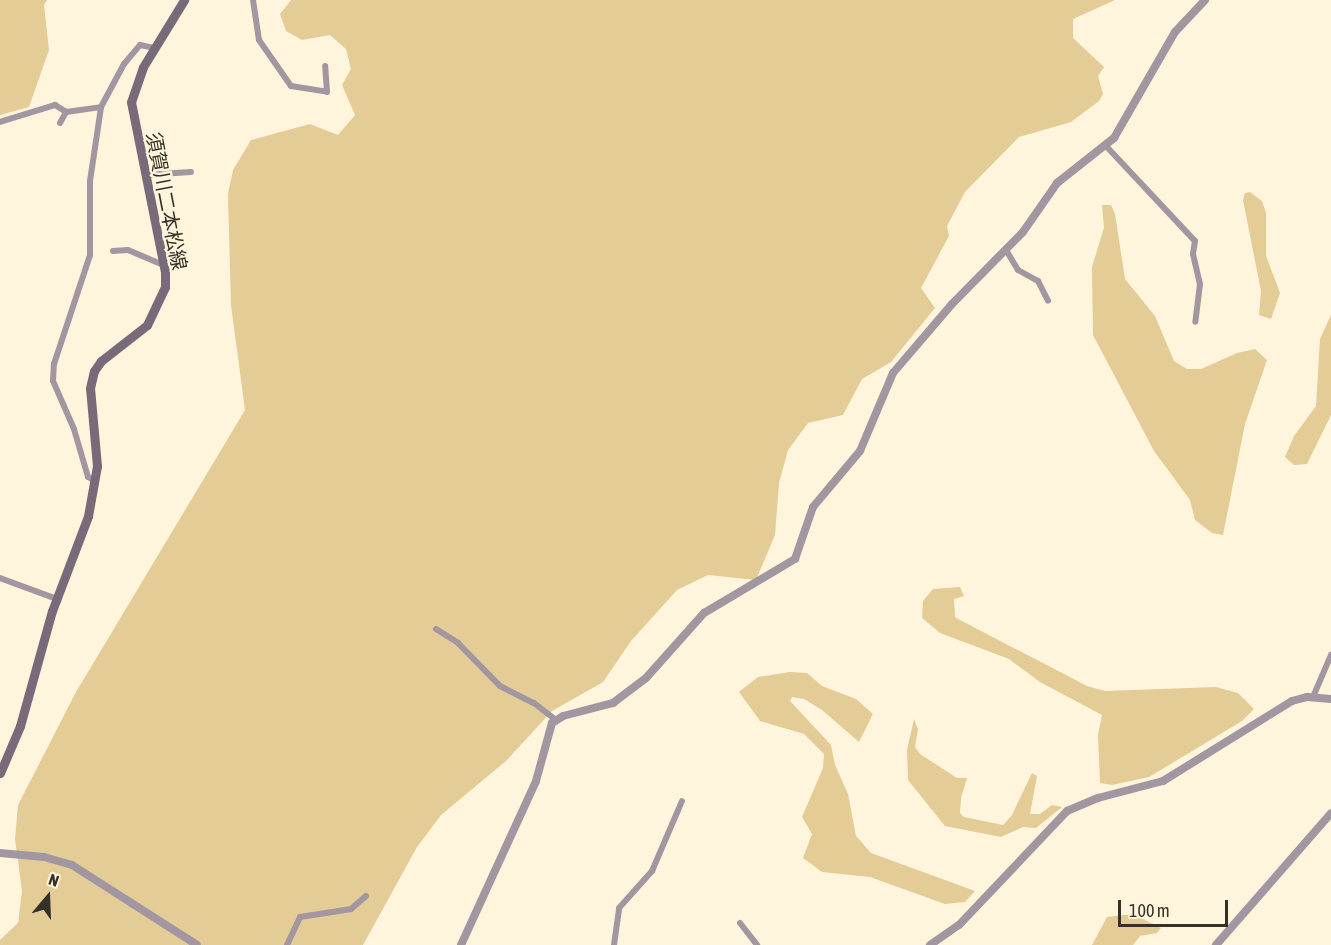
<!DOCTYPE html>
<meta charset="utf-8">
<style>
body{margin:0}
#map{position:relative;width:1331px;height:945px;overflow:hidden;background:#fff4dc;font-family:"Asap Condensed","Noto Sans JP",sans-serif}
div>[style]{position:absolute}
.green>*{inset:0;background:#e3cc96}
.minor>*{height:6px;margin:-3px;padding:0 3px;transform-origin:3px;border-radius:3px;background:#a297a1}
.tertiary>*{height:8px;margin:-4px;padding:0 4px;transform-origin:4px;border-radius:4px;background:#a297a1}
.secondary>*{height:9px;margin:-4.5px;padding:0 4.5px;transform-origin:4.5px;border-radius:4.5px;background:#796a79}
span{translate:-50% -50%;white-space:nowrap;text-align:center;line-height:1.15;-webkit-text-stroke:4.5px #fff4dc;paint-order:stroke}
.street-label{font-size:20px;color:#363126}
.north{position:absolute;left:18px;top:867px;width:60px;height:60px;-webkit-text-stroke:4px #fff4dc;paint-order:stroke;rotate:19deg;font-size:16px;font-weight:700;line-height:24px;text-align:center;color:#363126}
.north::after{content:'';display:block;margin:auto;width:21px;height:27px;background:#363126;clip-path:polygon(50% 0,100% 100%,50% 72%,0 100%)}
.scale{position:absolute;left:1118px;top:900px;width:110px;height:27px;box-sizing:border-box;border:3px solid #363126;border-top:0;padding-left:8px;font-size:18px;line-height:21px;white-space:nowrap;color:#363126;-webkit-text-stroke:4px #fff4dc;paint-order:stroke}
</style>
<div id="map">
<div class="green">
<div style="clip-path:polygon(0 0,47px 0,44px 5px,49px 50px,29px 107px,0 115px)"></div>
<div style="clip-path:polygon(291px 0,1115px 0,1073px 19px,1073px 38px,1104px 67px,1098px 76px,1103px 94px,1099px 101px,1071px 122px,1019px 137px,965px 192px,947px 226px,949px 236px,921px 288px,935px 308px,891px 362px,862px 379px,843px 415px,808px 423px,788px 450px,779px 483px,775px 535px,756px 580px,708px 575px,677px 590px,631px 641px,603px 682px,552px 711px,506px 761px,441px 815px,417px 847px,363px 945px,0 945px,0 940px,18px 923px,22px 891px,15px 839px,18px 805px,76px 692px,245px 410px,231px 305px,228px 194px,233px 170px,251px 140px,310px 124px,338px 135px,355px 115px,342px 85px,351px 69px,346px 49px,330px 35px,302px 40px,286px 31px,280px 14px)"></div>
<div style="clip-path:polygon(1250px 192px,1262px 201px,1266px 213px,1266px 256px,1280px 293px,1271px 319px,1259px 315px,1261px 291px,1243px 200px,1245px 193px)"></div>
<div style="clip-path:polygon(1102px 205px,1111px 205px,1115px 214px,1125px 279px,1155px 316px,1174px 361px,1187px 369px,1201px 369px,1237px 353px,1255px 349px,1267px 360px,1245px 424px,1223px 535px,1212px 533px,1195px 520px,1190px 500px,1154px 451px,1093px 335px,1092px 267px,1104px 228px)"></div>
<div style="clip-path:polygon(1331px 315px,1331px 415px,1307px 464px,1294px 465px,1285px 457px,1294px 436px,1316px 406px,1320px 339px)"></div>
<div style="clip-path:polygon(960px 587px,964px 596px,954px 599px,955px 617px,960px 620px,1087px 686px,1105px 691px,1216px 687px,1238px 693px,1254px 709px,1242px 721px,1149px 777px,1112px 785px,1100px 783px,1098px 735px,1102px 715px,1040px 682px,1009px 659px,940px 633px,922px 618px,923px 601px,933px 589px)"></div>
<div style="clip-path:polygon(790px 672px,807px 673px,822px 686px,856px 699px,873px 714px,859px 742px,822px 710px,804px 699px,792px 697px,790px 701px,831px 745px,835px 765px,848px 794px,856px 836px,871px 853px,975px 891px,965px 902px,945px 904px,870px 877px,822px 872px,803px 858px,812px 834px,802px 817px,823px 768px,824px 754px,804px 734px,760px 721px,739px 692px,758px 677px)"></div>
<div style="clip-path:polygon(914px 719px,918px 729px,915px 747px,920px 754px,957px 778px,967px 778px,961px 798px,960px 813px,964px 817px,1003px 825px,1012px 815px,1032px 773px,1037px 776px,1030px 814px,1040px 814px,1052px 805px,1062px 807px,1036px 828px,1023px 827px,1001px 837px,945px 826px,908px 780px,907px 750px)"></div>
<div style="clip-path:polygon(1133px 914px,1161px 928px,1157px 933px,1140px 936px,1133px 945px,1092px 945px,1107px 917px)"></div>
</div>
<div class="minor">
<div style="left:253px;top:0;width:40px;rotate:81.5deg"></div>
<div style="left:259px;top:40px;width:56px;rotate:55.2deg"></div>
<div style="left:291px;top:86px;width:36px;rotate:9deg"></div>
<div style="left:327px;top:92px;width:26px;rotate:-94deg"></div>
<div style="left:0;top:122px;width:58px;rotate:-17.2deg"></div>
<div style="left:55px;top:105px;width:13px;rotate:32deg"></div>
<div style="left:60px;top:123px;width:13px;rotate:-61deg"></div>
<div style="left:66px;top:112px;width:35px;rotate:-8deg"></div>
<div style="left:1106px;top:146px;width:130px;rotate:46.9deg"></div>
<div style="left:1195px;top:241px;width:13px;rotate:99deg"></div>
<div style="left:1193px;top:254px;width:31px;rotate:77deg"></div>
<div style="left:1200px;top:284px;width:38px;rotate:97deg"></div>
<div style="left:145px;top:175px;width:46px;rotate:-3.7deg"></div>
<div style="left:1006px;top:250px;width:23px;rotate:59deg"></div>
<div style="left:1018px;top:270px;width:23px;rotate:29deg"></div>
<div style="left:1038px;top:281px;width:22px;rotate:63deg"></div>
<div style="left:113px;top:251px;width:15px;rotate:-4deg"></div>
<div style="left:128px;top:250px;width:39px;rotate:23deg"></div>
<div style="left:95px;top:481px;width:8px;rotate:-150deg"></div>
<div style="left:88px;top:477px;width:50px;rotate:-106.3deg"></div>
<div style="left:74px;top:429px;width:52px;rotate:-113.6deg"></div>
<div style="left:53px;top:381px;width:17px;rotate:-87deg"></div>
<div style="left:54px;top:364px;width:115px;rotate:-71.7deg"></div>
<div style="left:90px;top:255px;width:74px;rotate:-90deg"></div>
<div style="left:90px;top:181px;width:75px;rotate:-81.5deg"></div>
<div style="left:101px;top:107px;width:49px;rotate:-61.9deg"></div>
<div style="left:124px;top:64px;width:25px;rotate:-50deg"></div>
<div style="left:140px;top:45px;width:14px;rotate:12deg"></div>
<div style="left:0;top:578px;width:61px;rotate:20.2deg"></div>
<div style="left:436px;top:629px;width:26px;rotate:32deg"></div>
<div style="left:458px;top:643px;width:60px;rotate:45.7deg"></div>
<div style="left:500px;top:686px;width:38px;rotate:27deg"></div>
<div style="left:534px;top:703px;width:28px;rotate:38deg"></div>
<div style="left:1313px;top:697px;width:46px;rotate:-66.8deg"></div>
<div style="left:740px;top:923px;width:28px;rotate:52deg"></div>
<div style="left:287px;top:945px;width:31px;rotate:-65deg"></div>
<div style="left:300px;top:917px;width:52px;rotate:-8.9deg"></div>
<div style="left:351px;top:909px;width:20px;rotate:-41deg"></div>
<div style="left:614px;top:945px;width:37px;rotate:-82deg"></div>
<div style="left:619px;top:908px;width:50px;rotate:-48.3deg"></div>
<div style="left:652px;top:871px;width:76px;rotate:-66.8deg"></div>
</div>
<div class="tertiary">
<div style="left:0;top:853px;width:44px;rotate:5.2deg"></div>
<div style="left:44px;top:857px;width:29px;rotate:16deg"></div>
<div style="left:72px;top:865px;width:148px;rotate:32.6deg"></div>
<div style="left:461px;top:945px;width:180px;rotate:-65.4deg"></div>
<div style="left:536px;top:781px;width:60px;rotate:-74.6deg"></div>
<div style="left:552px;top:723px;width:13px;rotate:-32deg"></div>
<div style="left:563px;top:716px;width:52px;rotate:-14.6deg"></div>
<div style="left:613px;top:703px;width:41px;rotate:-37.1deg"></div>
<div style="left:646px;top:678px;width:87px;rotate:-48.3deg"></div>
<div style="left:704px;top:613px;width:106px;rotate:-30.7deg"></div>
<div style="left:795px;top:559px;width:55px;rotate:-70.9deg"></div>
<div style="left:813px;top:507px;width:73px;rotate:-50deg"></div>
<div style="left:860px;top:451px;width:85px;rotate:-67.1deg"></div>
<div style="left:893px;top:373px;width:91px;rotate:-49.5deg"></div>
<div style="left:952px;top:304px;width:101px;rotate:-45.4deg"></div>
<div style="left:1023px;top:232px;width:60px;rotate:-55.2deg"></div>
<div style="left:1057px;top:183px;width:73px;rotate:-38.3deg"></div>
<div style="left:1114px;top:138px;width:122px;rotate:-60.1deg"></div>
<div style="left:1175px;top:32px;width:44px;rotate:-46.8deg"></div>
<div style="left:930px;top:945px;width:35px;rotate:-35deg"></div>
<div style="left:959px;top:925px;width:157px;rotate:-46.5deg"></div>
<div style="left:1067px;top:811px;width:34px;rotate:-23deg"></div>
<div style="left:1098px;top:798px;width:67px;rotate:-14.7deg"></div>
<div style="left:1163px;top:781px;width:152px;rotate:-31.8deg"></div>
<div style="left:1292px;top:701px;width:16px;rotate:-15deg"></div>
<div style="left:1307px;top:697px;width:24px;rotate:5deg"></div>
<div style="left:1216px;top:945px;width:175px;rotate:-48.9deg"></div>
</div>
<div class="secondary">
<div style="left:0;top:773px;width:51px;rotate:-66.9deg"></div>
<div style="left:20px;top:726px;width:119px;rotate:-74.5deg"></div>
<div style="left:52px;top:611px;width:102px;rotate:-69.2deg"></div>
<div style="left:88px;top:516px;width:51px;rotate:-79.8deg"></div>
<div style="left:97px;top:466px;width:78px;rotate:-95.1deg"></div>
<div style="left:90px;top:388px;width:17px;rotate:-77deg"></div>
<div style="left:94px;top:371px;width:12px;rotate:-55deg"></div>
<div style="left:101px;top:361px;width:58px;rotate:-38deg"></div>
<div style="left:147px;top:325px;width:42px;rotate:-64.7deg"></div>
<div style="left:165px;top:287px;width:15px;rotate:-90deg"></div>
<div style="left:165px;top:272px;width:173px;rotate:-101.3deg"></div>
<div style="left:131px;top:102px;width:37px;rotate:-71deg"></div>
<div style="left:143px;top:67px;width:79px;rotate:-58.5deg"></div>
</div>
<div class="street-label">
<span style="left:167px;top:201px;rotate:79deg">須賀川二本松線</span>
</div>
<div class="north">N</div>
<div class="scale">100 m</div>
</div>
